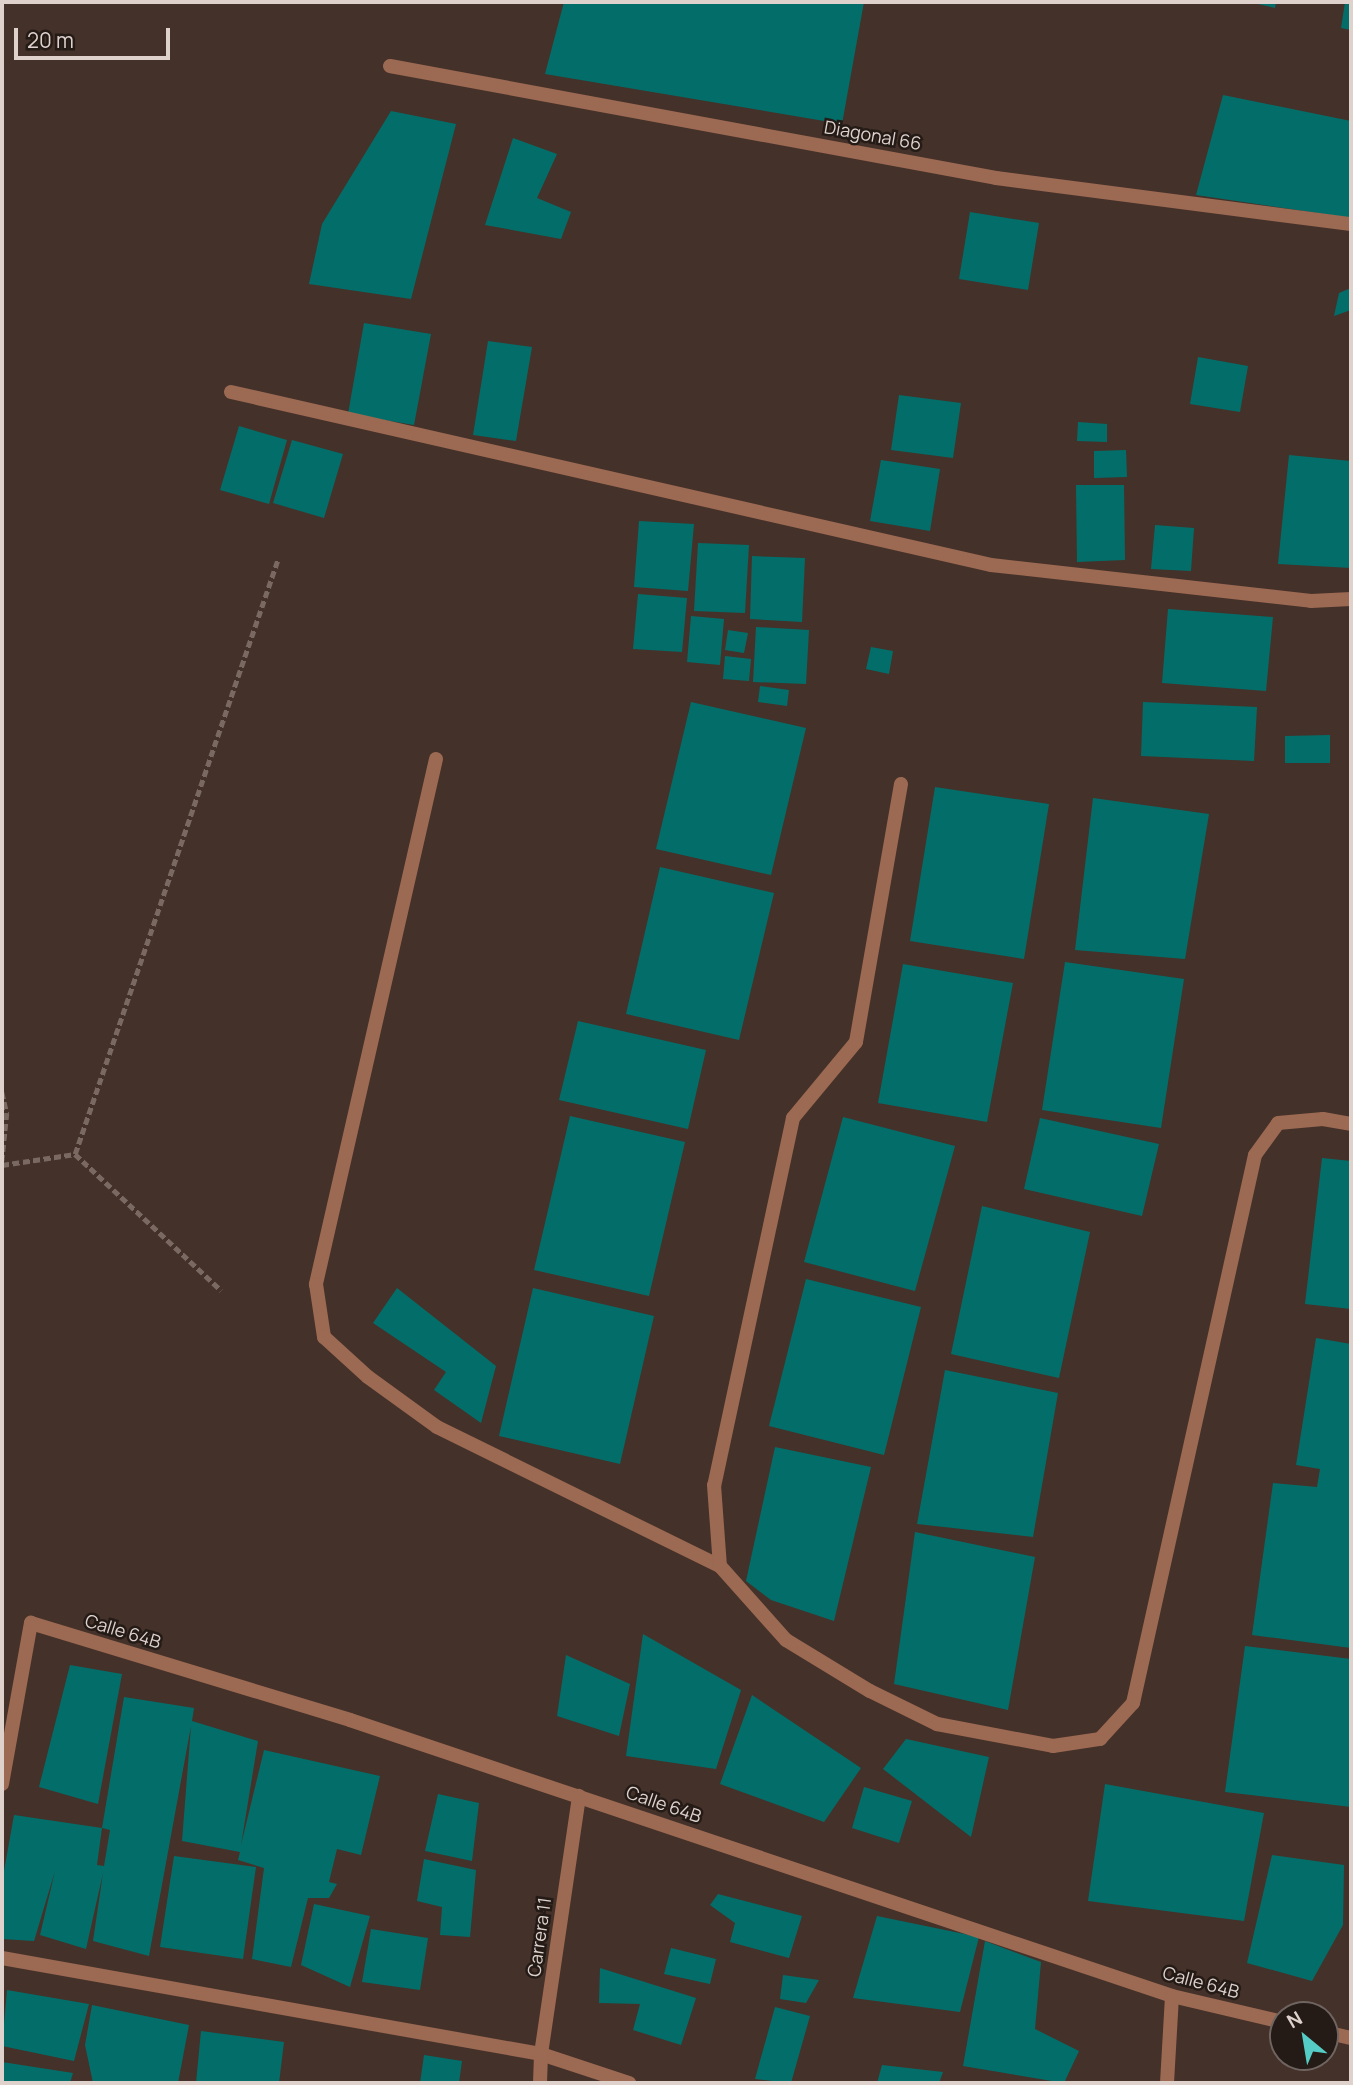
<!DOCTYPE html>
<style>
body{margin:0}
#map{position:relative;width:1353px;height:2085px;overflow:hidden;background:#443129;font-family:Manrope,sans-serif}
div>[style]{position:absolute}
.building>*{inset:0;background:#036e69}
.path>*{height:4.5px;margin-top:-2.25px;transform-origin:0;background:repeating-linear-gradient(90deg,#7a6962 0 7px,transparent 0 10.5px)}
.street>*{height:14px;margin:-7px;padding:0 7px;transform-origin:7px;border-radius:7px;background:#9c6952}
span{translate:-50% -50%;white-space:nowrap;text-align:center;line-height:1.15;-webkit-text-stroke:5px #241b17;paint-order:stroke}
.street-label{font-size:18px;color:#dfd2cd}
.frame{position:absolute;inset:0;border:4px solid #dfd2cd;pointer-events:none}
.north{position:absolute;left:1269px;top:2001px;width:70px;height:70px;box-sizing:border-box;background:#241b17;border:2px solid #6f6460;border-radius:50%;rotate:330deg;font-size:19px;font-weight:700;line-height:28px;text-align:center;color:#dfd2cd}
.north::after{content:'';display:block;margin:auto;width:24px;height:32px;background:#55cdc6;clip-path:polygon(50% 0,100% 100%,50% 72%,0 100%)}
.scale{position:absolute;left:14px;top:28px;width:156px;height:32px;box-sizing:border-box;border:4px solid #dfd2cd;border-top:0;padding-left:9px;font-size:21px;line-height:24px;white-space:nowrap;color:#dfd2cd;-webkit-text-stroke:5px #241b17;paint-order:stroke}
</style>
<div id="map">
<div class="building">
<div style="clip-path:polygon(564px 2px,864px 2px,842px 124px,545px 74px)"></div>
<div style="clip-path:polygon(1249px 2px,1276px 2px,1275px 8px)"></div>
<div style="clip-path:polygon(1345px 2px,1351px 2px,1351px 30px,1341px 28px)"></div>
<div style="clip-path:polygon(1223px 95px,1351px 121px,1351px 218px,1196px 195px)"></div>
<div style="clip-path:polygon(391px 111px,456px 124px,411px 299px,309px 284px,322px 224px)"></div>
<div style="clip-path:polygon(513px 138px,557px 154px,537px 198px,571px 212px,561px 239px,485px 225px)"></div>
<div style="clip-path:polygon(970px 212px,1039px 223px,1028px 290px,959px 279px)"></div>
<div style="clip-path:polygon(1351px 288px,1351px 310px,1334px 316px,1339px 293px)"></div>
<div style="clip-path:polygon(364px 323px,431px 334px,414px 425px,348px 414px)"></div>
<div style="clip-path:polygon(488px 341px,532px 347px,516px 441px,473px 435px)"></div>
<div style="clip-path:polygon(1198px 357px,1248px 366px,1240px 412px,1190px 404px)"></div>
<div style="clip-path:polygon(899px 395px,961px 403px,953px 458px,891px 450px)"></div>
<div style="clip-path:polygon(1078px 422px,1107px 424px,1107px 442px,1077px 441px)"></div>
<div style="clip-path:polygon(239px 426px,287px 440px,269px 504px,220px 490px)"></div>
<div style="clip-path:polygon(292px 440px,343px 454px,324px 518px,273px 503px)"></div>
<div style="clip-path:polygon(1126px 450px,1127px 477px,1094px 478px,1094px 451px)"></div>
<div style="clip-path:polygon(1289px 455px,1351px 461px,1351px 568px,1278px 564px)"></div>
<div style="clip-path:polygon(881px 460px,940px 469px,930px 531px,870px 521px)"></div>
<div style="clip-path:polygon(1076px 485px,1124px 485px,1125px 560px,1077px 562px)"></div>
<div style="clip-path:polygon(639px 521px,694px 524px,688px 591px,634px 587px)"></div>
<div style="clip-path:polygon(1155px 525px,1194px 528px,1191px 571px,1151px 569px)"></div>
<div style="clip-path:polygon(698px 543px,749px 545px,745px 613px,694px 611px)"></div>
<div style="clip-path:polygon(752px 556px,805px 558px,802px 622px,750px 619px)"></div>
<div style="clip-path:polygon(638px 594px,687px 598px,682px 652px,633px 649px)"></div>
<div style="clip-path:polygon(1168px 609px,1273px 617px,1266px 691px,1162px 683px)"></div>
<div style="clip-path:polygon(691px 616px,724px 619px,720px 665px,687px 662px)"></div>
<div style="clip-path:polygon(756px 627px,809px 630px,806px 684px,753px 682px)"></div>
<div style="clip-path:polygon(728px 630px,748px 633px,744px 653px,725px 650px)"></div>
<div style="clip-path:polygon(871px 647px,893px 651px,889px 674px,866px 669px)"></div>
<div style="clip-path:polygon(725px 656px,751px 659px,749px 681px,723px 679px)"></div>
<div style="clip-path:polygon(760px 686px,789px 690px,787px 706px,758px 702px)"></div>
<div style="clip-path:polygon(691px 702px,806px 728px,771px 875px,656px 849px)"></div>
<div style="clip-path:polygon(1143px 702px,1257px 707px,1254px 761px,1141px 756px)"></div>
<div style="clip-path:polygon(1330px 735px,1330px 763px,1285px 763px,1285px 736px)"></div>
<div style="clip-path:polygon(935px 787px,1049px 804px,1024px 959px,910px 941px)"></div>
<div style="clip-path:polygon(1093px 798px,1209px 814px,1185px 959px,1075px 950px)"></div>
<div style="clip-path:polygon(660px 867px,774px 893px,739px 1040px,626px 1014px)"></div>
<div style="clip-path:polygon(1065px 962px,1184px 979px,1161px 1128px,1042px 1110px)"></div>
<div style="clip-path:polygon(903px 964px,1013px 983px,987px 1122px,878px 1103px)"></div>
<div style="clip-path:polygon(578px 1021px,706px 1050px,688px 1129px,559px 1100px)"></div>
<div style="clip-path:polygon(570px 1116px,685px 1142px,649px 1296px,534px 1270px)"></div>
<div style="clip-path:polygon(843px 1117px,955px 1146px,915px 1291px,804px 1262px)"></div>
<div style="clip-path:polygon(1040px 1118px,1159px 1144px,1142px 1216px,1024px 1189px)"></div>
<div style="clip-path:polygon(1322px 1158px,1351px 1161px,1351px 1309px,1305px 1304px)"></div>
<div style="clip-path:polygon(982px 1206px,1090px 1232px,1059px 1378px,951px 1354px)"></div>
<div style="clip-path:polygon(806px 1279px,921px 1307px,884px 1455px,769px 1426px)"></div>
<div style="clip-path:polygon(397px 1288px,496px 1366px,481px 1423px,434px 1390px,446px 1372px,373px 1323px)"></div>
<div style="clip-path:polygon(533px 1288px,654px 1316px,620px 1464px,499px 1436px)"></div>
<div style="clip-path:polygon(1316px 1338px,1351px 1344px,1351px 1648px,1252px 1635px,1273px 1483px,1317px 1487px,1320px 1469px,1296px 1465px)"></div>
<div style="clip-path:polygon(945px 1370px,1058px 1393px,1033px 1537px,917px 1524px)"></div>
<div style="clip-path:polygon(775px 1447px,871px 1467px,834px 1621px,771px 1600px,746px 1581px)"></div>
<div style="clip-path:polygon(915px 1532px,1035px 1557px,1008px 1710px,894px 1684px)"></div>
<div style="clip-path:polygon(643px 1634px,741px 1690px,716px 1769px,626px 1756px)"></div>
<div style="clip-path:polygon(1245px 1646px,1351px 1659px,1351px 1807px,1225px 1792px)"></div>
<div style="clip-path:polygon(566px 1655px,630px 1684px,619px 1736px,557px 1716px)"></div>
<div style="clip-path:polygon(70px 1665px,122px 1674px,98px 1804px,39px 1787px)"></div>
<div style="clip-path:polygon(752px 1695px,861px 1768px,824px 1822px,720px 1784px)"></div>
<div style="clip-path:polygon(124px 1697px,194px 1708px,192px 1721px,258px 1741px,241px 1845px,264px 1750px,380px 1776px,361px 1855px,337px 1849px,329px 1882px,337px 1884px,329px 1898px,308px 1898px,291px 1967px,252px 1959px,264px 1868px,238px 1860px,240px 1852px,182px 1841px,191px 1726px,149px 1956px,93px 1941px,103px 1873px,86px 1949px,40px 1935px,55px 1871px,34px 1941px,2px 1939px,2px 1882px,14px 1815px,102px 1828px,97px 1865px,104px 1866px,110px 1830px,102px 1828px)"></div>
<div style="clip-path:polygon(906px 1739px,989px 1757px,971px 1837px,883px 1769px)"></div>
<div style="clip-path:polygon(1105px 1784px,1264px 1813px,1244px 1921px,1088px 1901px)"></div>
<div style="clip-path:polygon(864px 1787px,912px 1801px,899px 1843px,852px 1828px)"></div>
<div style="clip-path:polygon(438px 1794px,479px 1803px,472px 1861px,425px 1851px)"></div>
<div style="clip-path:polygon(1272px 1855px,1344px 1865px,1343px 1925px,1312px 1981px,1247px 1963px)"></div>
<div style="clip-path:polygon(174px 1856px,256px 1867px,243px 1959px,160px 1947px)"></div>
<div style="clip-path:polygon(424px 1859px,476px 1870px,470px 1937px,440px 1935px,442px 1907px,417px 1901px)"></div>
<div style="clip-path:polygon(718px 1894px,802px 1916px,789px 1958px,730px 1942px,735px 1923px,710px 1905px)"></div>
<div style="clip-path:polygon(314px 1904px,370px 1916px,350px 1987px,301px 1965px)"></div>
<div style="clip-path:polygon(877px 1916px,979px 1937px,960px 2012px,853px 1998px)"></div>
<div style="clip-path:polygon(371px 1929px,428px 1938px,420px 1990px,362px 1982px)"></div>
<div style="clip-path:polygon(985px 1941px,1041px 1962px,1035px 2029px,1079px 2051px,1064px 2083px,963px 2066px)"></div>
<div style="clip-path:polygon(671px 1948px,716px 1959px,710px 1984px,664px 1974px)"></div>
<div style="clip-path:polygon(600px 1968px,696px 1998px,681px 2045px,633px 2030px,640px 2004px,599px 2003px)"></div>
<div style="clip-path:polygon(783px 1975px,819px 1980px,806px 2003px,780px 1999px)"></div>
<div style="clip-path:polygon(7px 1990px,89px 2004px,74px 2061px,2px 2046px)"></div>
<div style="clip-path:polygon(92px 2005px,189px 2025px,178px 2083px,93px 2083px,85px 2045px)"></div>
<div style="clip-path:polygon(775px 2007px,810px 2016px,791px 2083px,755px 2079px)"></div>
<div style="clip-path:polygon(201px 2031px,284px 2042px,279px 2083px,196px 2083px)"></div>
<div style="clip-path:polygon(424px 2055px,462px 2061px,459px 2083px,420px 2083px)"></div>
<div style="clip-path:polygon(2px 2062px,73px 2073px,70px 2083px,2px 2083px)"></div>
<div style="clip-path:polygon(882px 2065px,943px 2072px,939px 2083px,877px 2083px)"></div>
</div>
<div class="path">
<div style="left:2px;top:1092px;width:22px;rotate:77deg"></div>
<div style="left:7px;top:1113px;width:48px;rotate:95.9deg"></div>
<div style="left:75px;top:1154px;width:200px;rotate:43deg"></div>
<div style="left:2px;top:1165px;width:74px;rotate:-8.6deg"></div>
<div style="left:75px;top:1154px;width:629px;rotate:-71.16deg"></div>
</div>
<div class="street">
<div style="left:390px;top:66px;width:616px;rotate:10.47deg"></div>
<div style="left:996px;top:178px;width:358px;rotate:7.4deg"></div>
<div style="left:231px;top:392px;width:779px;rotate:12.82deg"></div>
<div style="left:991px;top:565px;width:322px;rotate:6.4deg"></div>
<div style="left:1311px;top:601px;width:40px;rotate:-2.9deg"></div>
<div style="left:436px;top:759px;width:539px;rotate:102.88deg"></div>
<div style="left:316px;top:1284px;width:54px;rotate:81.4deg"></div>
<div style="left:324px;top:1337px;width:59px;rotate:42.3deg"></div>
<div style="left:368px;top:1377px;width:85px;rotate:35.9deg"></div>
<div style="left:437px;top:1427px;width:315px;rotate:26.2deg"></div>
<div style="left:901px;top:784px;width:262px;rotate:99.9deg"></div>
<div style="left:856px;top:1042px;width:99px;rotate:129.7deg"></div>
<div style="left:793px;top:1118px;width:375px;rotate:102.1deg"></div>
<div style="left:714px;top:1485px;width:81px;rotate:85.8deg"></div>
<div style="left:720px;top:1566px;width:99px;rotate:48.3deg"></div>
<div style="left:786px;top:1640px;width:98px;rotate:31.3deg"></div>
<div style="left:870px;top:1691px;width:75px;rotate:26.2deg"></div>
<div style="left:937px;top:1724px;width:118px;rotate:10.7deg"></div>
<div style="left:1053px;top:1746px;width:48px;rotate:-8.5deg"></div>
<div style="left:1100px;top:1739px;width:49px;rotate:-47.5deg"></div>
<div style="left:1133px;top:1703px;width:561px;rotate:-77.45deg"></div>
<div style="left:1255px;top:1155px;width:39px;rotate:-54deg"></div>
<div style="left:1278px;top:1123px;width:45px;rotate:-5.1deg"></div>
<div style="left:1323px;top:1119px;width:28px;rotate:10deg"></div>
<div style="left:2px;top:1784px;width:164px;rotate:-79.8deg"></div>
<div style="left:31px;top:1623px;width:333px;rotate:16.9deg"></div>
<div style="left:350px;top:1720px;width:867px;rotate:18.56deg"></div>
<div style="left:1172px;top:1996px;width:114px;rotate:13.2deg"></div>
<div style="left:2px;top:1958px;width:547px;rotate:10.1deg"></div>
<div style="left:541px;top:2054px;width:93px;rotate:18.2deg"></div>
<div style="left:1325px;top:2032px;width:27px;rotate:13deg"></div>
<div style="left:540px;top:2083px;width:29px;rotate:-88deg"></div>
<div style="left:541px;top:2054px;width:261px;rotate:-81.6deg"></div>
<div style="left:1167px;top:2083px;width:87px;rotate:-86.7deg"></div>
</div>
<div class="street-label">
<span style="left:873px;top:135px;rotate:10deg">Diagonal 66</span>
<span style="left:123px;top:1631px;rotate:17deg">Calle 64B</span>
<span style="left:664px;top:1804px;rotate:19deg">Calle 64B</span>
<span style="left:539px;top:1937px;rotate:-82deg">Carrera 11</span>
<span style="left:1201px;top:1982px;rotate:15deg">Calle 64B</span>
</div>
<div class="frame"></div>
<div class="north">N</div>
<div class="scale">20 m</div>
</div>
